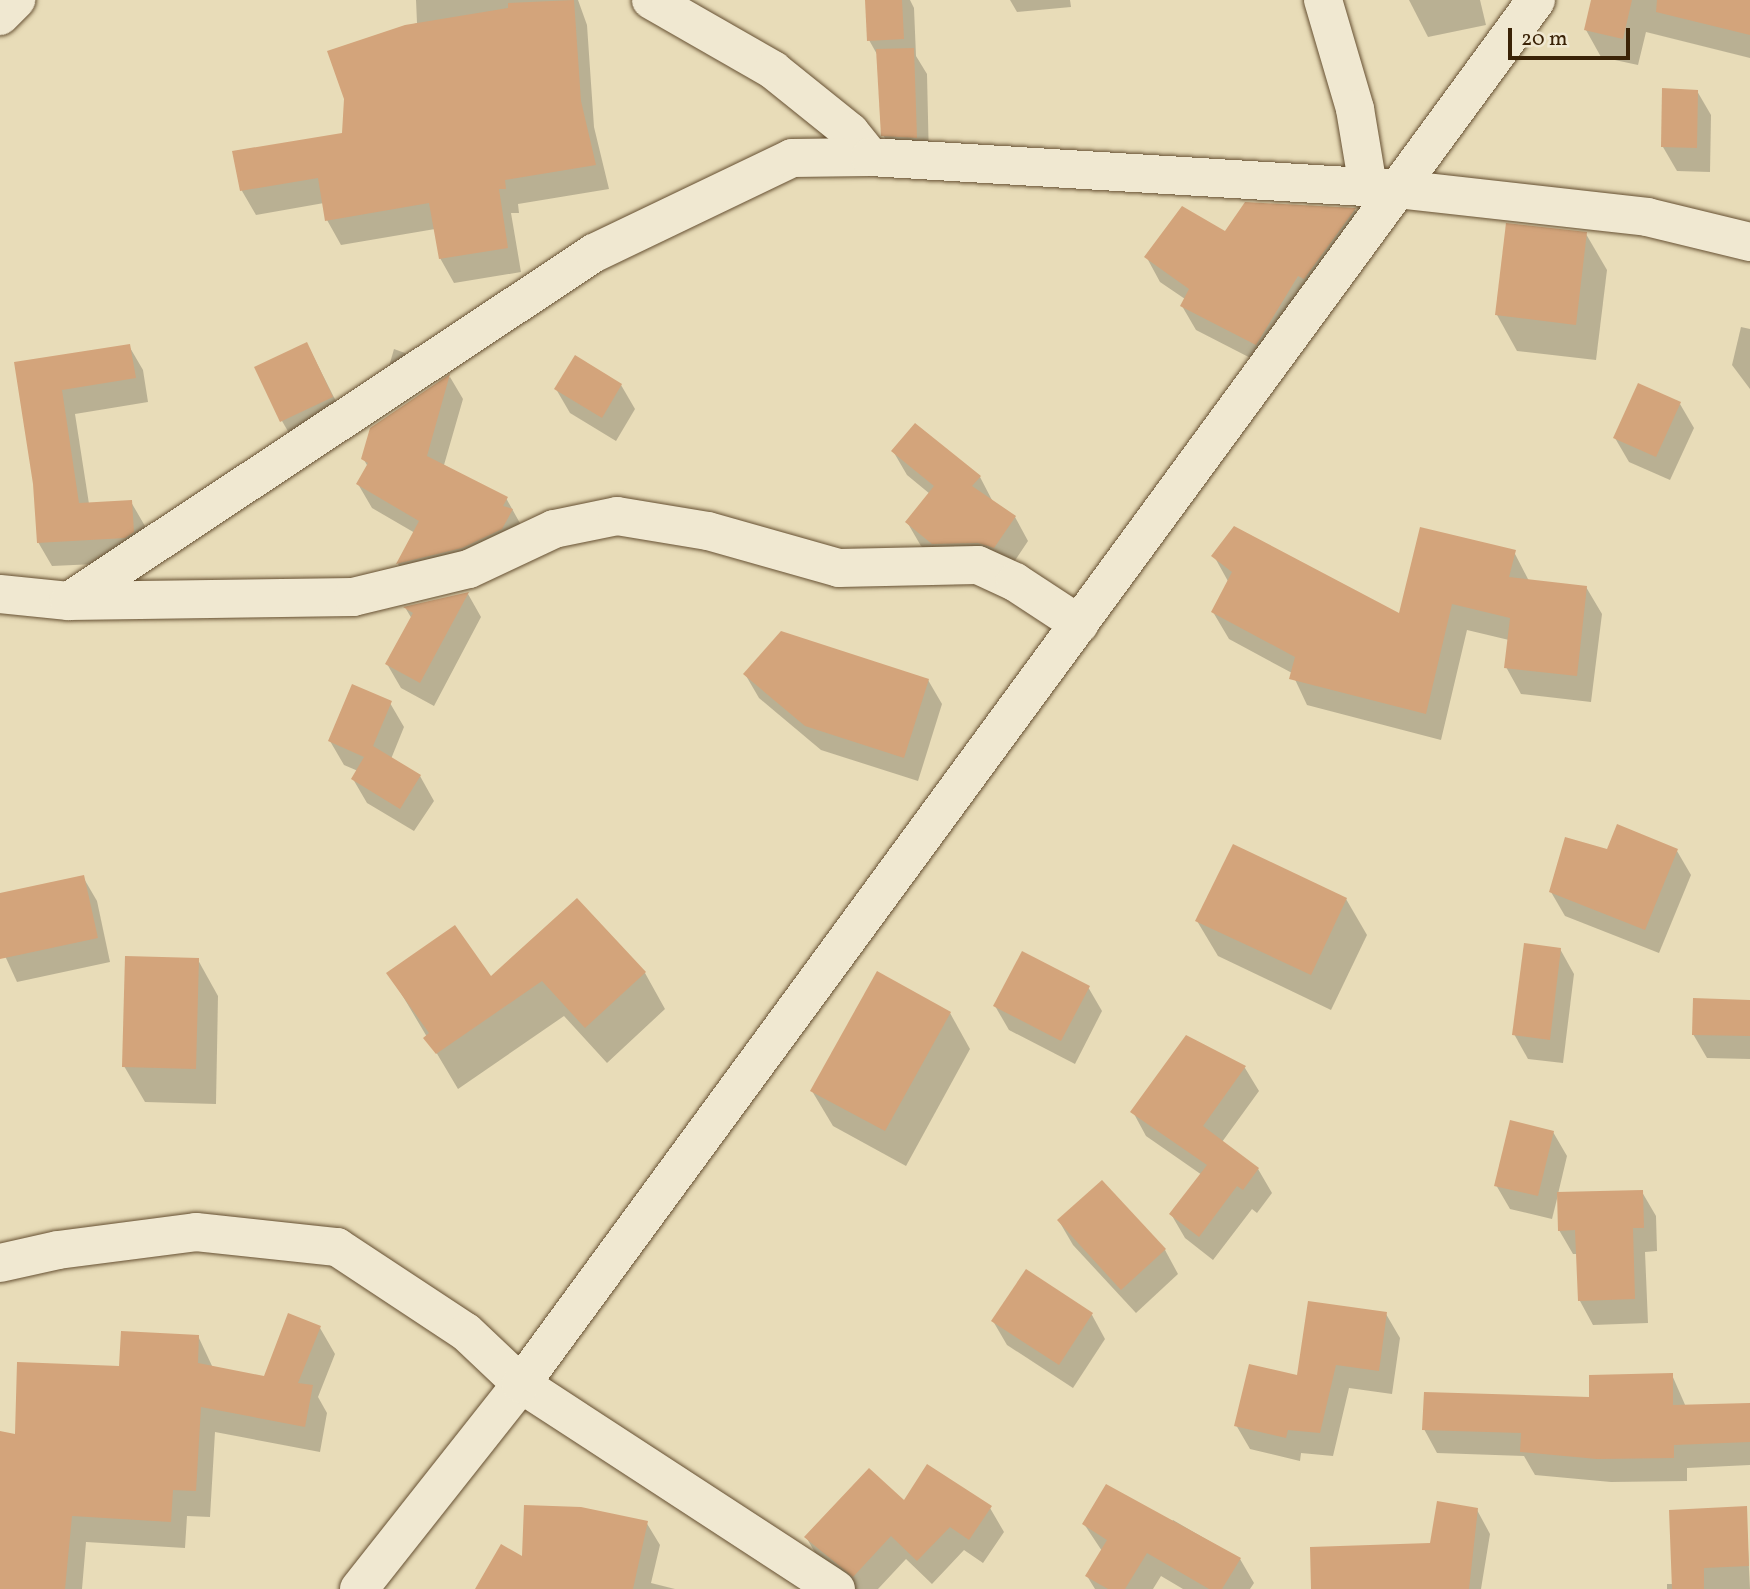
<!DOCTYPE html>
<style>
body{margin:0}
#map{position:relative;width:1750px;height:1589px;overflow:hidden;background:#e8dcb8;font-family:Vollkorn,serif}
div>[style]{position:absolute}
.shadow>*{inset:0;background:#0003}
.building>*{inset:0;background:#d3a47b}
.roads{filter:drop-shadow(0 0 2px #665032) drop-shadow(0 0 2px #665032)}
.minor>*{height:38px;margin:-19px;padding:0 19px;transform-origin:19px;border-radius:19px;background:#f0e8d1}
span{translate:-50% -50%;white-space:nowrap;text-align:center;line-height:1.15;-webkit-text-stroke:5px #f0e8d1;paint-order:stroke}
.scale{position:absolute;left:1508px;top:28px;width:122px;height:32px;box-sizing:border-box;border:4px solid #3a2206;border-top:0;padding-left:9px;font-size:21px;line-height:24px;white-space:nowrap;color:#3a2206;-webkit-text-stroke:5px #f0e8d1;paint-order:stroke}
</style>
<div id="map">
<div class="shadow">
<div style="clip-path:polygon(416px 0,578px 0,587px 25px,594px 127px,609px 189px,518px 204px,519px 213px,511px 213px,521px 272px,454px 283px,440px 258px,435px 229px,341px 245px,327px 220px,324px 203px,256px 215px,242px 191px,234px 152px,344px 134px,346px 99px,330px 52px,417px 23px)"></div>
<div style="clip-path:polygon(867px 0,910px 0,914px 8px,916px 56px,927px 74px,929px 161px,897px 159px,883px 135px,878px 56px,869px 40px)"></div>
<div style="clip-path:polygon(1010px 0,1070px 0,1071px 7px,1017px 12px)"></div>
<div style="clip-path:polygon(1409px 0,1480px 0,1486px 25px,1428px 37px)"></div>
<div style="clip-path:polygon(1593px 0,1750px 0,1750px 58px,1646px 32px,1638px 65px,1601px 57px,1586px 30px)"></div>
<div style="clip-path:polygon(1697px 91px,1711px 115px,1710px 172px,1677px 171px,1663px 147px)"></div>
<div style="clip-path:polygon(1246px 203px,1355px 210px,1369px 234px,1270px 368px,1196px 330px,1182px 306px,1185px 299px,1160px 282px,1147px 258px,1226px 233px)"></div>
<div style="clip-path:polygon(1586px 234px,1607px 270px,1596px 360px,1517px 351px,1497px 315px)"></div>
<div style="clip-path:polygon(1741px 327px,1750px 329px,1750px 389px,1732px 365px)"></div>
<div style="clip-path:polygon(307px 344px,346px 421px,296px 445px,282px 421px)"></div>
<div style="clip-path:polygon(129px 346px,143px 370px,148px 402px,75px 414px,89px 504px,131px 502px,145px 526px,147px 556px,139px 562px,52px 566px,38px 542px,35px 484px,16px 364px)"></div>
<div style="clip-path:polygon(394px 349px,405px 353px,419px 376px,404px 386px,390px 363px)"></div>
<div style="clip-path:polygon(450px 377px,463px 399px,444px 465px,506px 498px,526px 534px,411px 587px,398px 564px,415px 533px,372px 508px,358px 484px,368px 467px,363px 458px,371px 429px)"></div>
<div style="clip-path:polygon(621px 385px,635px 409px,616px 441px,570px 413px,556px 389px)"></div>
<div style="clip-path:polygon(1680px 404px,1694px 428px,1670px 480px,1629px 462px,1615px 438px)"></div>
<div style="clip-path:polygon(893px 451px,980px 477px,993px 502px,1015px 517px,1028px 541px,1008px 571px,948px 568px,921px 546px,907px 522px,930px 494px,907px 475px)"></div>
<div style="clip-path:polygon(1514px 552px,1529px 581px,1586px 587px,1602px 614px,1591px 702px,1521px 694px,1506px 667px,1509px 640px,1467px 630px,1441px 740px,1307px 705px,1292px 673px,1229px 639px,1213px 612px,1229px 583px,1214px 556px,1400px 615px)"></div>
<div style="clip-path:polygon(468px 594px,481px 617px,434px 706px,401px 688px,387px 664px,412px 619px,406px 609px)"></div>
<div style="clip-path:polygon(745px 674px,928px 680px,942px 704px,918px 781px,821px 750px,759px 698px)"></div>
<div style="clip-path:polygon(390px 703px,404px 727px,391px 759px,420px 776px,434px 801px,414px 831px,367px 803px,353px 779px,358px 771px,344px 765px,330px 741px)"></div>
<div style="clip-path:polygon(1608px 851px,1677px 851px,1691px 875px,1659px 953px,1565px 916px,1551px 892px)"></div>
<div style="clip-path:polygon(83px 877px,97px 901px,110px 962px,17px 982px,0 945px,0 895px)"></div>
<div style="clip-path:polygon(1346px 899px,1367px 935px,1331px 1010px,1218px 956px,1197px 921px)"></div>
<div style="clip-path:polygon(577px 900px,645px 973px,665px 1009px,607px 1063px,564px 1016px,458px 1089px,389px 973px,491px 979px)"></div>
<div style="clip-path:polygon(1560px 949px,1574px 974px,1563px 1063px,1528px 1059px,1514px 1034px)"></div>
<div style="clip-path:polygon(198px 960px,218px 996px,216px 1104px,145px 1102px,124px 1066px)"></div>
<div style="clip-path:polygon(1088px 987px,1102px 1011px,1075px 1064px,1009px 1030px,995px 1006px)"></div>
<div style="clip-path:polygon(1750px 1002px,1750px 1059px,1707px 1058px,1693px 1034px)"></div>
<div style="clip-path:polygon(950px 1013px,970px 1049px,906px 1166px,833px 1126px,812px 1091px)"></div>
<div style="clip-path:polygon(1186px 1037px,1245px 1068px,1259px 1091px,1222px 1142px,1258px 1169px,1272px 1193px,1257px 1213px,1252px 1209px,1213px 1260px,1185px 1238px,1171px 1214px,1202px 1175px,1146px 1136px,1133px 1112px)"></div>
<div style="clip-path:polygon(1553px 1132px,1567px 1156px,1558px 1194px,1642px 1192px,1656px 1216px,1657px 1251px,1645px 1252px,1648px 1323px,1593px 1325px,1580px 1301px,1578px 1254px,1573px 1254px,1559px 1230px,1558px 1195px,1552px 1219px,1510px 1209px,1496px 1185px)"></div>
<div style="clip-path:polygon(1059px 1221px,1165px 1250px,1178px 1274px,1136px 1313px,1073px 1245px)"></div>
<div style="clip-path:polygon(1386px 1314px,1400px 1338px,1392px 1394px,1349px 1388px,1333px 1456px,1301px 1453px,1300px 1461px,1250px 1449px,1236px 1425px)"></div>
<div style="clip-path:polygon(1092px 1315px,1105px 1339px,1073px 1388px,1007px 1345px,993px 1321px)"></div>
<div style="clip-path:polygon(320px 1328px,335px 1354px,318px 1397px,327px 1413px,320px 1452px,215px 1432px,210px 1517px,187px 1516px,185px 1548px,86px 1542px,82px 1589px,0 1589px,0 1433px,17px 1437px,121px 1368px,198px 1336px,213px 1368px,265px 1378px)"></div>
<div style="clip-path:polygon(1672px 1375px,1686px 1407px,1750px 1405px,1750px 1465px,1687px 1468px,1687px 1481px,1611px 1482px,1535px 1475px,1524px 1456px,1437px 1453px,1424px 1429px,1591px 1399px)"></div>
<div style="clip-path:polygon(904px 1503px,990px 1508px,1004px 1532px,983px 1563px,964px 1550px,932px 1584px,906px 1559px,878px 1589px,855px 1589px,820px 1561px,806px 1537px)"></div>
<div style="clip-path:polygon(1746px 1508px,1750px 1589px,1667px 1589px,1667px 1584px,1674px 1584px)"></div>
<div style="clip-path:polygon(1477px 1510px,1490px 1534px,1481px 1589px,1313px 1589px,1431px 1544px)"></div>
<div style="clip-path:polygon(1173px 1520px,1240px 1559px,1254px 1583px,1250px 1589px,1183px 1589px,1161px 1576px,1153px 1589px,1095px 1589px,1087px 1576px,1102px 1551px,1084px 1524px,1169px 1525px)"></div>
<div style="clip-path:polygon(646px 1522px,660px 1545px,651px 1583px,675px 1589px,477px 1589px,523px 1559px)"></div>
</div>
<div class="building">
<div style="clip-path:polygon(574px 0,581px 101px,596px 165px,505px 180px,506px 189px,499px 189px,508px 248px,439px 259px,429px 203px,325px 221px,318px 178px,240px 191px,232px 151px,342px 133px,344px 99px,327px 51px,405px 25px,508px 8px,508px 3px)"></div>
<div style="clip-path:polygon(865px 0,902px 0,904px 39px,867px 41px)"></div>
<div style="clip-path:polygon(1591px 0,1632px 0,1623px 39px,1584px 30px)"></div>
<div style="clip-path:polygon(1657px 0,1750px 0,1750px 35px,1656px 12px)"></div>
<div style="clip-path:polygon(914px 48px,917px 138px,881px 136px,876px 49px)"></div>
<div style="clip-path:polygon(1662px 88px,1698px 90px,1697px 148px,1661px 147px)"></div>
<div style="clip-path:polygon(1245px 202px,1356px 208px,1304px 279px,1298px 276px,1256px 345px,1180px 306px,1189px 289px,1144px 257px,1182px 206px,1225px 231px)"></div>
<div style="clip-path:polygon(1506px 223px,1587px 232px,1576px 325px,1495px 315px)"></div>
<div style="clip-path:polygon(307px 342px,333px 397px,280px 422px,254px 367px)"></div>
<div style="clip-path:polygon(130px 344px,136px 378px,62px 390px,79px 503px,132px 500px,134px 532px,125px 538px,37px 543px,33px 484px,14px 362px)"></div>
<div style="clip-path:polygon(575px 355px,622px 384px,602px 418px,554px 389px)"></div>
<div style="clip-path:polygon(450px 374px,427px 456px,508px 497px,503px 506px,513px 509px,502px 529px,462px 548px,396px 564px,419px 521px,356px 484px,368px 463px,361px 459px,370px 428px)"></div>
<div style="clip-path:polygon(1638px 383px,1681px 402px,1656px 457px,1613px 438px)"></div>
<div style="clip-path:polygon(915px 423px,981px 476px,972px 486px,1016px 516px,994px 548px,978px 543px,932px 544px,905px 522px,934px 486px,891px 451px)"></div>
<div style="clip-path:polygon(1234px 526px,1399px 613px,1420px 527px,1516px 550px,1509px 577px,1587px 586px,1577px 676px,1504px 668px,1510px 618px,1452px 604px,1426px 714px,1289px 679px,1295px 657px,1211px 612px,1232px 572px,1211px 556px)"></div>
<div style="clip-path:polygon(469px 592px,420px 683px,385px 664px,413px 613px,403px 607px)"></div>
<div style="clip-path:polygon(781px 631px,929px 679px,904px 758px,805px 726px,743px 674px)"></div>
<div style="clip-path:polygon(352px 684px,392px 701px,373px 746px,421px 775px,400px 809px,351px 779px,364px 757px,328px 741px)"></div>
<div style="clip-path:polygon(1617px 824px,1678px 849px,1645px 930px,1549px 892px,1565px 837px,1607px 849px)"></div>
<div style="clip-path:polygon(1233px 844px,1347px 898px,1311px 975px,1195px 921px)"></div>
<div style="clip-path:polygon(84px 875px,98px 938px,0 959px,0 893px)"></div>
<div style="clip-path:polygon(577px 898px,646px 972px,585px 1028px,542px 981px,436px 1054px,423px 1038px,429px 1033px,386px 973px,455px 925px,491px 976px)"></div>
<div style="clip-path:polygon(1524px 943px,1561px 948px,1550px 1040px,1512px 1035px)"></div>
<div style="clip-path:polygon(1022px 951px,1090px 986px,1061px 1041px,993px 1006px)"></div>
<div style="clip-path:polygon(125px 956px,199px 958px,196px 1069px,122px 1067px)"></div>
<div style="clip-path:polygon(877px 971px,951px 1012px,885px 1131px,810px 1091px)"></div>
<div style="clip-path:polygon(1693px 998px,1750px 1000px,1750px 1036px,1692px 1035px)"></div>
<div style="clip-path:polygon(1186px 1035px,1246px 1066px,1203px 1126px,1259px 1168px,1243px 1190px,1237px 1186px,1199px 1237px,1169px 1214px,1207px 1165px,1130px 1112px)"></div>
<div style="clip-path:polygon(1510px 1120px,1554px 1131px,1538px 1196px,1494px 1186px)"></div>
<div style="clip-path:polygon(1102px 1180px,1166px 1249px,1121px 1290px,1057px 1220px)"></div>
<div style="clip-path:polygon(1643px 1190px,1644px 1228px,1633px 1228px,1635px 1299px,1578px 1301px,1575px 1230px,1558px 1231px,1557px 1192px)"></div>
<div style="clip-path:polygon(1026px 1269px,1093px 1313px,1059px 1365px,991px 1321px)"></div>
<div style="clip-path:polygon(1308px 1301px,1387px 1312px,1379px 1371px,1336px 1365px,1320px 1433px,1288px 1430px,1286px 1438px,1234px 1426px,1249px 1364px,1297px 1375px)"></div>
<div style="clip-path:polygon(288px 1313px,321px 1326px,298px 1383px,313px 1385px,305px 1427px,201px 1407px,196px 1491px,173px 1490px,171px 1522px,72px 1516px,65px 1589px,0 1589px,0 1431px,15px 1434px,17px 1362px,119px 1366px,121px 1331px,199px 1335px,198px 1363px,264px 1376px)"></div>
<div style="clip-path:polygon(1673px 1373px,1673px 1405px,1750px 1403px,1750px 1442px,1674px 1445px,1674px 1458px,1597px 1459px,1520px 1452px,1521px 1433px,1422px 1430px,1424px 1392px,1589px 1397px,1589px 1375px)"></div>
<div style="clip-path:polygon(927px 1464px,992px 1506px,969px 1540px,950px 1527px,917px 1561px,891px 1536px,853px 1577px,804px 1537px,869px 1468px,904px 1500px)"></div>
<div style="clip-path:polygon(1106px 1484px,1241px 1558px,1222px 1589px,1209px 1589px,1147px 1553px,1125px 1589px,1108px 1589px,1085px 1576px,1107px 1540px,1082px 1524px)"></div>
<div style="clip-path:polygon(1437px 1501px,1478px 1508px,1469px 1589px,1311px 1589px,1310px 1547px,1430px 1543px)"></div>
<div style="clip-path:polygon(524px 1505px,581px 1507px,648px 1521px,633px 1589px,475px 1589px,501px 1544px,522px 1556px)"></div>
<div style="clip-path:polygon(1747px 1506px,1749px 1566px,1704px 1568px,1704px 1589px,1672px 1589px,1669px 1510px)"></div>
</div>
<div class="roads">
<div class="minor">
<div style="left:651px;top:0;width:141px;rotate:29.8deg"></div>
<div style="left:773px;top:70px;width:99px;rotate:38.8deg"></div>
<div style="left:850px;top:132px;width:32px;rotate:51deg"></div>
<div style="left:1323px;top:0;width:114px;rotate:73.6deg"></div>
<div style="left:1355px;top:109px;width:79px;rotate:80.5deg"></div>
<div style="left:0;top:16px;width:23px;rotate:-45deg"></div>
<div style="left:0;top:594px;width:69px;rotate:5.8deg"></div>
<div style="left:69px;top:601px;width:284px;rotate:-0.8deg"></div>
<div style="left:353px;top:597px;width:119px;rotate:-13.6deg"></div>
<div style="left:469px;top:569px;width:94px;rotate:-25.2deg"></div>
<div style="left:554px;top:529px;width:64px;rotate:-11.7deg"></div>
<div style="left:617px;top:516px;width:92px;rotate:9.4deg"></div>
<div style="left:708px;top:531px;width:136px;rotate:15.8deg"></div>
<div style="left:839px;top:568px;width:139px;rotate:-1.2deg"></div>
<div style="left:978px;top:565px;width:41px;rotate:24.7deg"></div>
<div style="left:1015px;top:582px;width:77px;rotate:33.3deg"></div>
<div style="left:69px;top:601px;width:630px;rotate:-33.54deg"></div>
<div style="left:594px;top:253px;width:220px;rotate:-25.6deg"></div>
<div style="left:792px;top:158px;width:78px;rotate:-0.7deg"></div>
<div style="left:870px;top:157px;width:529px;rotate:3.47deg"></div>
<div style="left:1398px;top:189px;width:251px;rotate:6.4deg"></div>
<div style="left:1647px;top:217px;width:106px;rotate:13.6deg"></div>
<div style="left:0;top:1263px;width:59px;rotate:-12.6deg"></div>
<div style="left:58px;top:1250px;width:139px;rotate:-7.4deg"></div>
<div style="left:196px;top:1232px;width:142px;rotate:6.1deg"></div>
<div style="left:337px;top:1247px;width:154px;rotate:33.4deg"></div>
<div style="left:466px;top:1332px;width:76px;rotate:43.4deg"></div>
<div style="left:521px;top:1384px;width:376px;rotate:33.1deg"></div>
<div style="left:359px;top:1589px;width:261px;rotate:-51.7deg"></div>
<div style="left:521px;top:1384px;width:1716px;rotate:-53.74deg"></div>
</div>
</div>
<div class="scale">20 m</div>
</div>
